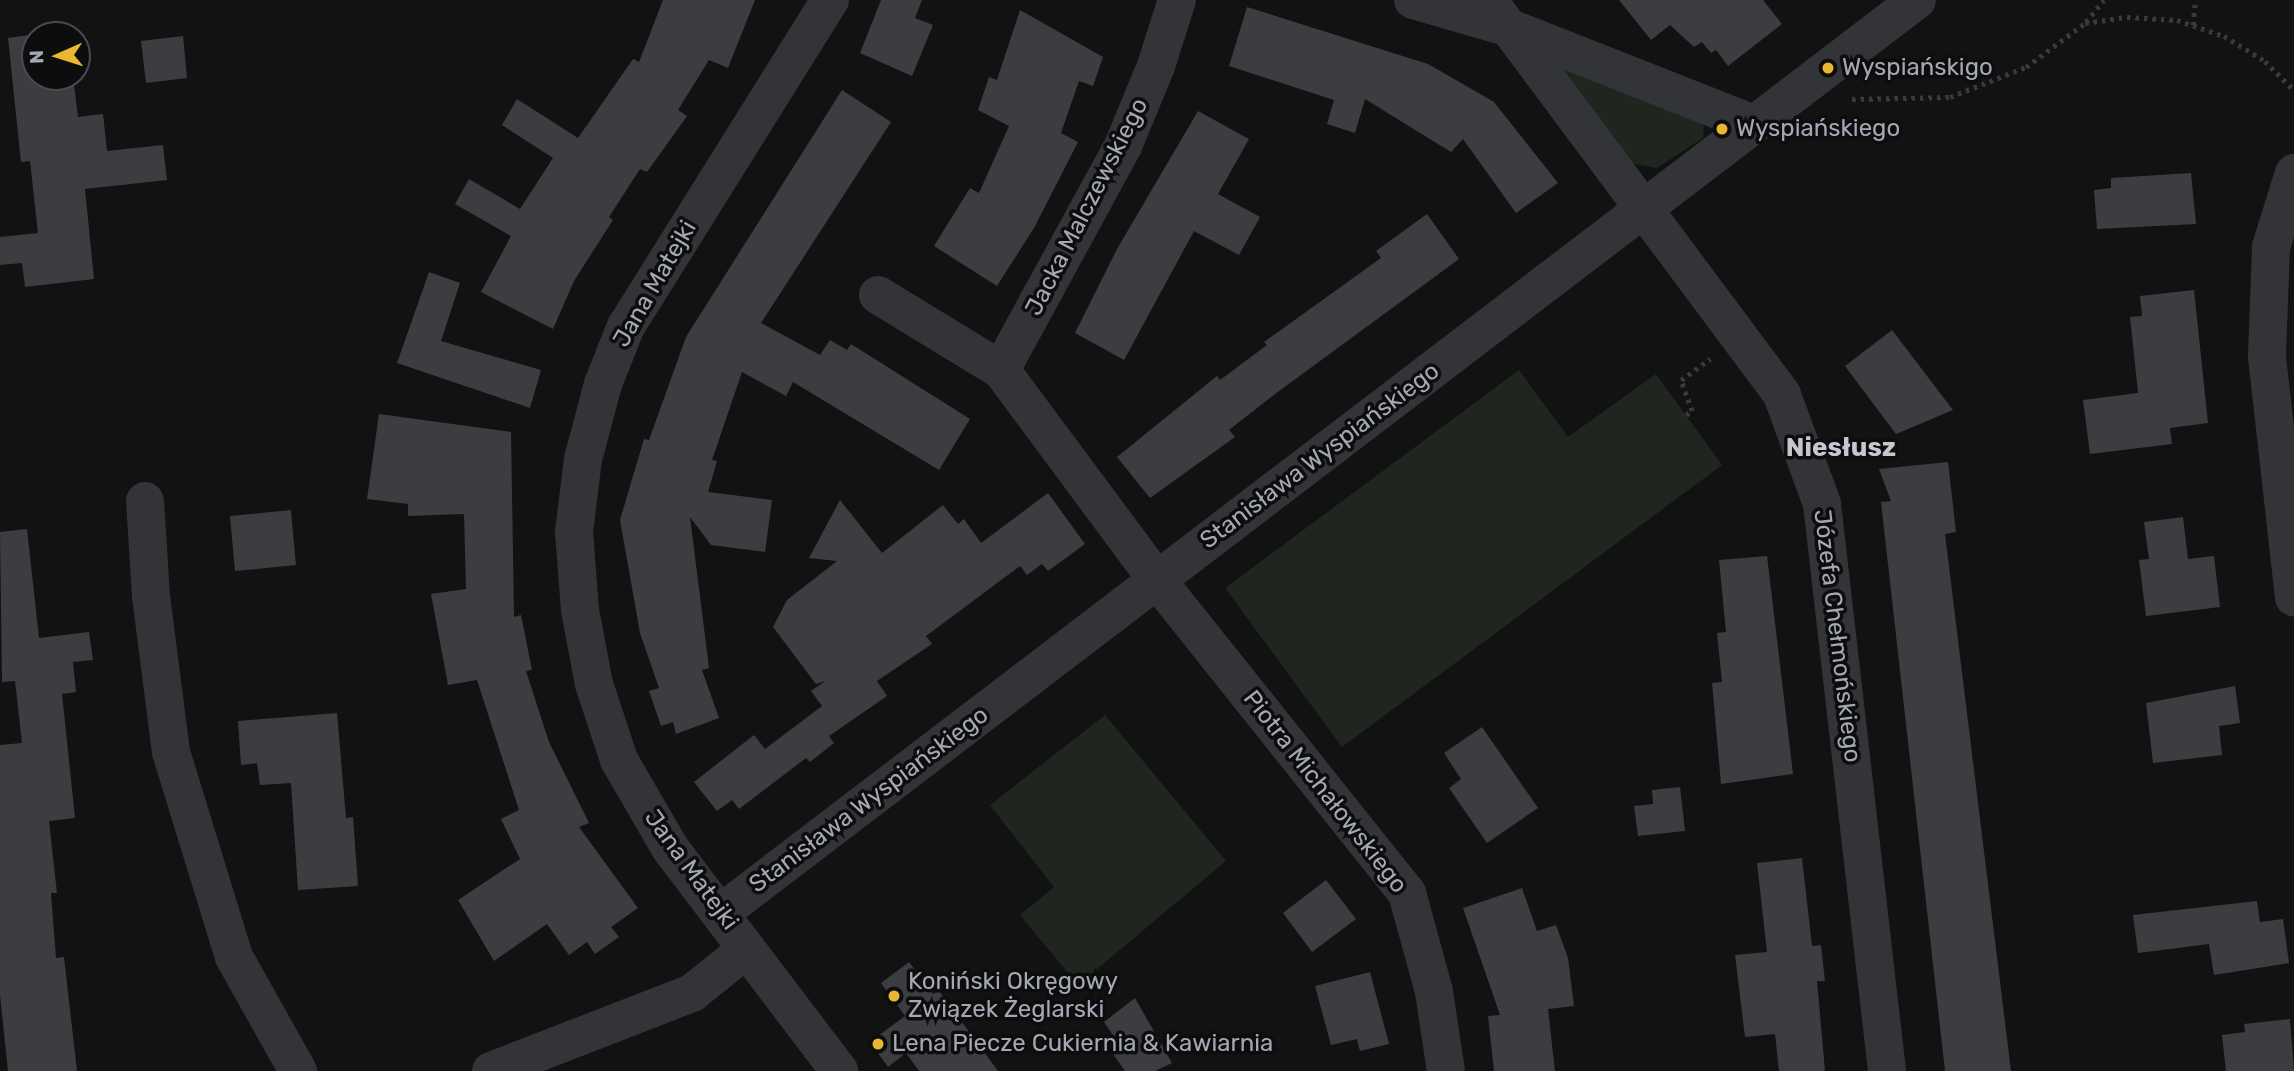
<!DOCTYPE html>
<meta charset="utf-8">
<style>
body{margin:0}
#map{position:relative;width:2294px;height:1071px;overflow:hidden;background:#121213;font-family:Rubik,sans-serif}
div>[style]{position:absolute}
.green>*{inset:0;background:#1e261f}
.building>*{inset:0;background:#3c3d40}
.path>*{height:4.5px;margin-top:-2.25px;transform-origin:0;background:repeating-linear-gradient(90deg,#393a3f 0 3.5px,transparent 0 8.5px)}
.minor>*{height:38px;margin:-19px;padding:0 19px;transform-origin:19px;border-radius:19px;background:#333438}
.dots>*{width:19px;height:19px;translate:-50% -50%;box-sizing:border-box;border:4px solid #0d0d0e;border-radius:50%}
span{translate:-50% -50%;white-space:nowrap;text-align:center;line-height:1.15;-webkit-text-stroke:7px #0d0d0e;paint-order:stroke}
.poi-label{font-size:24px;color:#a4a8b4}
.left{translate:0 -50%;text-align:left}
.street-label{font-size:24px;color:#a4a8b4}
.neighbourhood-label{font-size:26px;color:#c5c7d0;font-weight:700}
.north{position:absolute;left:21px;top:21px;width:70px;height:70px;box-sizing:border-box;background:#0d0d0e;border:2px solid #494b50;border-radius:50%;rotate:267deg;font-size:19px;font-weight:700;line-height:28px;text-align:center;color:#a4a8b4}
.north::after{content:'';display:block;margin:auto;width:24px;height:32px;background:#ebb732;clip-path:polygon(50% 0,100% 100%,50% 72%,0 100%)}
</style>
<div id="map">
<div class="green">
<div style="clip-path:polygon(1556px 62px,1697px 115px,1704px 127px,1703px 138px,1657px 168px,1634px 164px)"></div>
<div style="clip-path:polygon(1519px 370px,1568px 437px,1656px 374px,1722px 465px,1342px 747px,1225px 588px)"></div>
<div style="clip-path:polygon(1105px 715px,1226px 861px,1078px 985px,1020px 915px,1054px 887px,990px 805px)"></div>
</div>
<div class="building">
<div style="clip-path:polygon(663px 0,755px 0,728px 68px,709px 60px,678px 110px,687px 116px,647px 172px,640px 169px,609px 217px,613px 220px,574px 281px,553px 329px,481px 292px,511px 236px,455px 204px,469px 179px,520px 209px,553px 158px,502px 125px,517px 99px,578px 138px,633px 59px,639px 62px)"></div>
<div style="clip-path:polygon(881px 0,922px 0,915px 18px,933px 25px,912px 76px,860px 53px)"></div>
<div style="clip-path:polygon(1619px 0,1763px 0,1782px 24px,1728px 66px,1716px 50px,1711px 53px,1702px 42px,1694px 47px,1670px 25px,1651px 40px)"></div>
<div style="clip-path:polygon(1247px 7px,1428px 64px,1494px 102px,1558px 183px,1516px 213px,1463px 139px,1451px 152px,1365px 99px,1355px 133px,1327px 124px,1334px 100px,1229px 66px)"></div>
<div style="clip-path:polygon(1020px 10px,1103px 57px,1093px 86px,1079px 81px,1061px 133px,1078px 142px,1034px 228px,997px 286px,934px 246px,970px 188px,979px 193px,1009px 126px,978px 110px,989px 77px,997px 80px)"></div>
<div style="clip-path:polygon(66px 30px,66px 35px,35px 35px,35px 77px,73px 77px,78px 117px,103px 114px,107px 151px,163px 145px,167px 180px,85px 189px,94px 279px,25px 287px,22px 263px,0 265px,0 237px,38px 233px,30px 161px,21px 162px,8px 38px)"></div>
<div style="clip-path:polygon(183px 36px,187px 78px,146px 83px,141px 41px)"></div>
<div style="clip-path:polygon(842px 90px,891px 122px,761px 323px,820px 355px,830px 340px,847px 350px,851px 344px,970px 419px,939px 470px,793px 382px,786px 396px,742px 372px,712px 460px,717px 461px,708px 492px,772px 500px,765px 552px,711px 545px,690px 517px,709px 668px,702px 670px,719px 718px,676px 734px,673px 722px,661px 726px,649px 691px,659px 688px,640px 633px,620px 520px,644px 439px,649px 440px,686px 337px)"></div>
<div style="clip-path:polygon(1198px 111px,1249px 139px,1218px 194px,1260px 217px,1239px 255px,1194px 231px,1124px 360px,1075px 333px,1117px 249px)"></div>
<div style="clip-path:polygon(2191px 173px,2196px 224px,2097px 229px,2094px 190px,2111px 188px,2111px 178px)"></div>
<div style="clip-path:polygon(1427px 214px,1459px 259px,1275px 394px,1229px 430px,1235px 437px,1150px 498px,1117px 457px,1217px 376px,1220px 380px,1267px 345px,1264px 342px,1381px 258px,1376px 251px)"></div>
<div style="clip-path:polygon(429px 272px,460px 283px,441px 341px,541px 370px,530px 408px,397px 363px)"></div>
<div style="clip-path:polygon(2194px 290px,2208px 423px,2170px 428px,2172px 444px,2090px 454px,2083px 400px,2138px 393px,2130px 317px,2142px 316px,2140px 296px)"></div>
<div style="clip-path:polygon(1892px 330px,1953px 410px,1896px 434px,1845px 366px)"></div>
<div style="clip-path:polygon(379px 414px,511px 432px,514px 617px,521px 615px,532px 670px,526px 671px,549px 742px,589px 823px,579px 827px,638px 908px,611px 927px,619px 937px,595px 954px,587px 942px,569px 955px,547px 924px,494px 961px,458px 900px,520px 859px,501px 819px,519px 810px,477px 680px,448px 685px,431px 594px,466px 589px,464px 514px,408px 516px,408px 504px,367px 499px)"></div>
<div style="clip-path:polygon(1948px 462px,1956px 532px,1945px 534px,2011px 1071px,1945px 1071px,1881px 502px,1891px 501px,1879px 469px)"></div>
<div style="clip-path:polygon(1048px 493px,1085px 544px,1048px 571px,1042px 564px,1027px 575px,1020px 566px,926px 636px,932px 644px,877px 681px,887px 696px,829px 736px,834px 743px,810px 762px,806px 758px,739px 809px,732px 800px,717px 811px,694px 782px,754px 735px,765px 749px,822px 706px,811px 691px,825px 681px,816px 684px,773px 627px,787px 600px,837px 561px,809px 558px,840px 500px,882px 553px,943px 505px,958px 524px,964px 519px,981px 543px)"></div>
<div style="clip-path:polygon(291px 510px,296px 565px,235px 571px,230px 516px)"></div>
<div style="clip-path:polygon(2183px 517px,2188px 559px,2214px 556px,2220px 607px,2146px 616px,2139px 560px,2149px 559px,2144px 522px)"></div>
<div style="clip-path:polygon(27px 529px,39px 638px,89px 632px,93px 660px,73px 662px,76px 692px,62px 694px,75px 818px,49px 821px,57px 893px,51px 893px,56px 958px,64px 957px,77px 1071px,8px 1071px,0 995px,0 745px,22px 743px,15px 681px,2px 682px,0 532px)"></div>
<div style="clip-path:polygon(1767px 556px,1793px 774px,1721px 784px,1712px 683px,1722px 682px,1717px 633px,1726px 632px,1719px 560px)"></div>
<div style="clip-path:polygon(2235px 686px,2240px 723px,2219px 726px,2222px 755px,2153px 763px,2146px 703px)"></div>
<div style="clip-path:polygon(337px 713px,346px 818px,353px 817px,358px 886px,298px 890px,291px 783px,260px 785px,257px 763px,241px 765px,238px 721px)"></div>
<div style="clip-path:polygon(1482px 727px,1538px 808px,1487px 843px,1449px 788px,1461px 779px,1444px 753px)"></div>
<div style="clip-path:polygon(1680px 787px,1685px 831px,1638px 836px,1634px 806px,1653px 804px,1652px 790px)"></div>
<div style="clip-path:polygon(1802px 858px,1812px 946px,1821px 945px,1825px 981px,1817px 981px,1825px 1071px,1779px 1071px,1775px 1034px,1745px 1037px,1735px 955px,1767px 952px,1757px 863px)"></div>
<div style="clip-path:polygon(1326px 880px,1356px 919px,1312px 952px,1283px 913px)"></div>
<div style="clip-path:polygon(1522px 888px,1537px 931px,1556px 925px,1568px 958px,1574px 1006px,1548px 1009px,1555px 1071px,1494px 1071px,1488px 1016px,1500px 1015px,1463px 908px)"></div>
<div style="clip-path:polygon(2257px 901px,2260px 922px,2283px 919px,2289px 963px,2214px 975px,2209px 944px,2138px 953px,2133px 915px)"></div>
<div style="clip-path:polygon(909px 962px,933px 994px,939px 991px,998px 1071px,919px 1071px,906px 1053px,888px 1067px,870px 1042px,905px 1016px,881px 983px)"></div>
<div style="clip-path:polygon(1370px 972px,1389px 1044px,1360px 1051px,1357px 1039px,1331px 1045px,1315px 986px)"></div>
<div style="clip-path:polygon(1135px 998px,1172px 1063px,1155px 1071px,1125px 1071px,1113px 1054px,1121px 1047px,1104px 1022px)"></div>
<div style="clip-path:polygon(2290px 1019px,2294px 1071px,2226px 1071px,2222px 1035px,2245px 1032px,2244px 1024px)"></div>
</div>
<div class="path">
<div style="left:2086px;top:22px;width:28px;rotate:-51deg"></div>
<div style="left:2193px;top:25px;width:25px;rotate:-85deg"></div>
<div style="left:1852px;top:99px;width:98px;rotate:-1.2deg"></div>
<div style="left:1950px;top:97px;width:82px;rotate:-21.5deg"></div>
<div style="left:2026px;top:67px;width:74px;rotate:-36.7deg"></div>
<div style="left:2085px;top:23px;width:42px;rotate:-8.1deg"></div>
<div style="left:2127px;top:17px;width:50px;rotate:3.4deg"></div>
<div style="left:2177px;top:20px;width:50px;rotate:18.8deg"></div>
<div style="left:2224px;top:36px;width:48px;rotate:31.4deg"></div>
<div style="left:2265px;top:61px;width:41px;rotate:45deg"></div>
<div style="left:1686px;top:415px;width:7px;rotate:-34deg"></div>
<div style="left:1692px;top:411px;width:33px;rotate:-110deg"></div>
<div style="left:1681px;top:380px;width:36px;rotate:-36deg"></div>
</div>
<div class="minor">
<div style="left:830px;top:0;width:385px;rotate:122deg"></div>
<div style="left:626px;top:326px;width:62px;rotate:111.6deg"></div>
<div style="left:603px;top:384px;width:78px;rotate:104.9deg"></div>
<div style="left:583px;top:459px;width:74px;rotate:97deg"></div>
<div style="left:574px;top:532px;width:78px;rotate:85.6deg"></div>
<div style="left:580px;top:610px;width:75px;rotate:79.3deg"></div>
<div style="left:594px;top:684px;width:80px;rotate:71.8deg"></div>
<div style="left:619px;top:760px;width:102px;rotate:59.9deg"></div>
<div style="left:670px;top:848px;width:280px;rotate:52.8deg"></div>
<div style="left:1177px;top:0;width:69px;rotate:107.7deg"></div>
<div style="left:1156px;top:66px;width:87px;rotate:112.4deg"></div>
<div style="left:1123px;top:146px;width:255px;rotate:118.6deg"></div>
<div style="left:1001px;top:370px;width:262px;rotate:53.4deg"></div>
<div style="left:1157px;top:580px;width:401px;rotate:51.4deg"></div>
<div style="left:1407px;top:893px;width:103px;rotate:74.7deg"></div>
<div style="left:1434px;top:992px;width:80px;rotate:81.4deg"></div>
<div style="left:1413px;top:0;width:101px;rotate:16.1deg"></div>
<div style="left:1510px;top:28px;width:262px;rotate:21.5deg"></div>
<div style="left:1488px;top:0;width:492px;rotate:53.3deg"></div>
<div style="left:1782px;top:395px;width:116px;rotate:69.8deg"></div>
<div style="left:1822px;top:504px;width:571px;rotate:83.46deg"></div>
<div style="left:2294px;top:173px;width:77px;rotate:107.3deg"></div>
<div style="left:2271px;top:247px;width:110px;rotate:92.1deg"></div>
<div style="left:2267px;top:357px;width:242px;rotate:83.6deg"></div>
<div style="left:878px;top:295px;width:144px;rotate:31.4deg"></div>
<div style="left:145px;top:501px;width:95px;rotate:86.4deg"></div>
<div style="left:151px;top:596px;width:157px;rotate:82.7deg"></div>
<div style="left:171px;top:752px;width:214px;rotate:72.9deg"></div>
<div style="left:234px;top:957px;width:131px;rotate:60.7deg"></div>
<div style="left:722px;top:912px;width:1503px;rotate:-37.35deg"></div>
<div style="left:491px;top:1071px;width:216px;rotate:-21.2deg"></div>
<div style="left:692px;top:993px;width:70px;rotate:-38.7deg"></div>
</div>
<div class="dots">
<div style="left:1828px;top:68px;background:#ebb732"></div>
<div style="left:1722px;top:129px;background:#ebb732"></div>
<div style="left:894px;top:996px;background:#ebb732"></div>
<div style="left:878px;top:1044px;background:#ebb732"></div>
</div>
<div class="poi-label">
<span class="left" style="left:1842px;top:68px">Wyspiańskigo</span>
<span class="left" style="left:1736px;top:129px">Wyspiańskiego</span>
<span class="left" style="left:908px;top:996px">Koniński Okręgowy<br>Związek Żeglarski</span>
<span class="left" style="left:892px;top:1044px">Lena Piecze Cukiernia &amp; Kawiarnia</span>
</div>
<div class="street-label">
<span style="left:1087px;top:207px;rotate:-63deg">Jacka Malczewskiego</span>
<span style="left:655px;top:284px;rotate:-60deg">Jana Matejki</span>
<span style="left:1320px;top:456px;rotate:-37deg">Stanisława Wyspiańskiego</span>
<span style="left:1837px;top:636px;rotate:83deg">Józefa Chełmońskiego</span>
<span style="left:1325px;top:792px;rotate:52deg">Piotra Michałowskiego</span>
<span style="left:869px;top:800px;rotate:-37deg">Stanisława Wyspiańskiego</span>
<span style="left:691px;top:870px;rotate:54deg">Jana Matejki</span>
</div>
<div class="neighbourhood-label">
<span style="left:1841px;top:448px">Niesłusz</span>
</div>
<div class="north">N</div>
</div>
